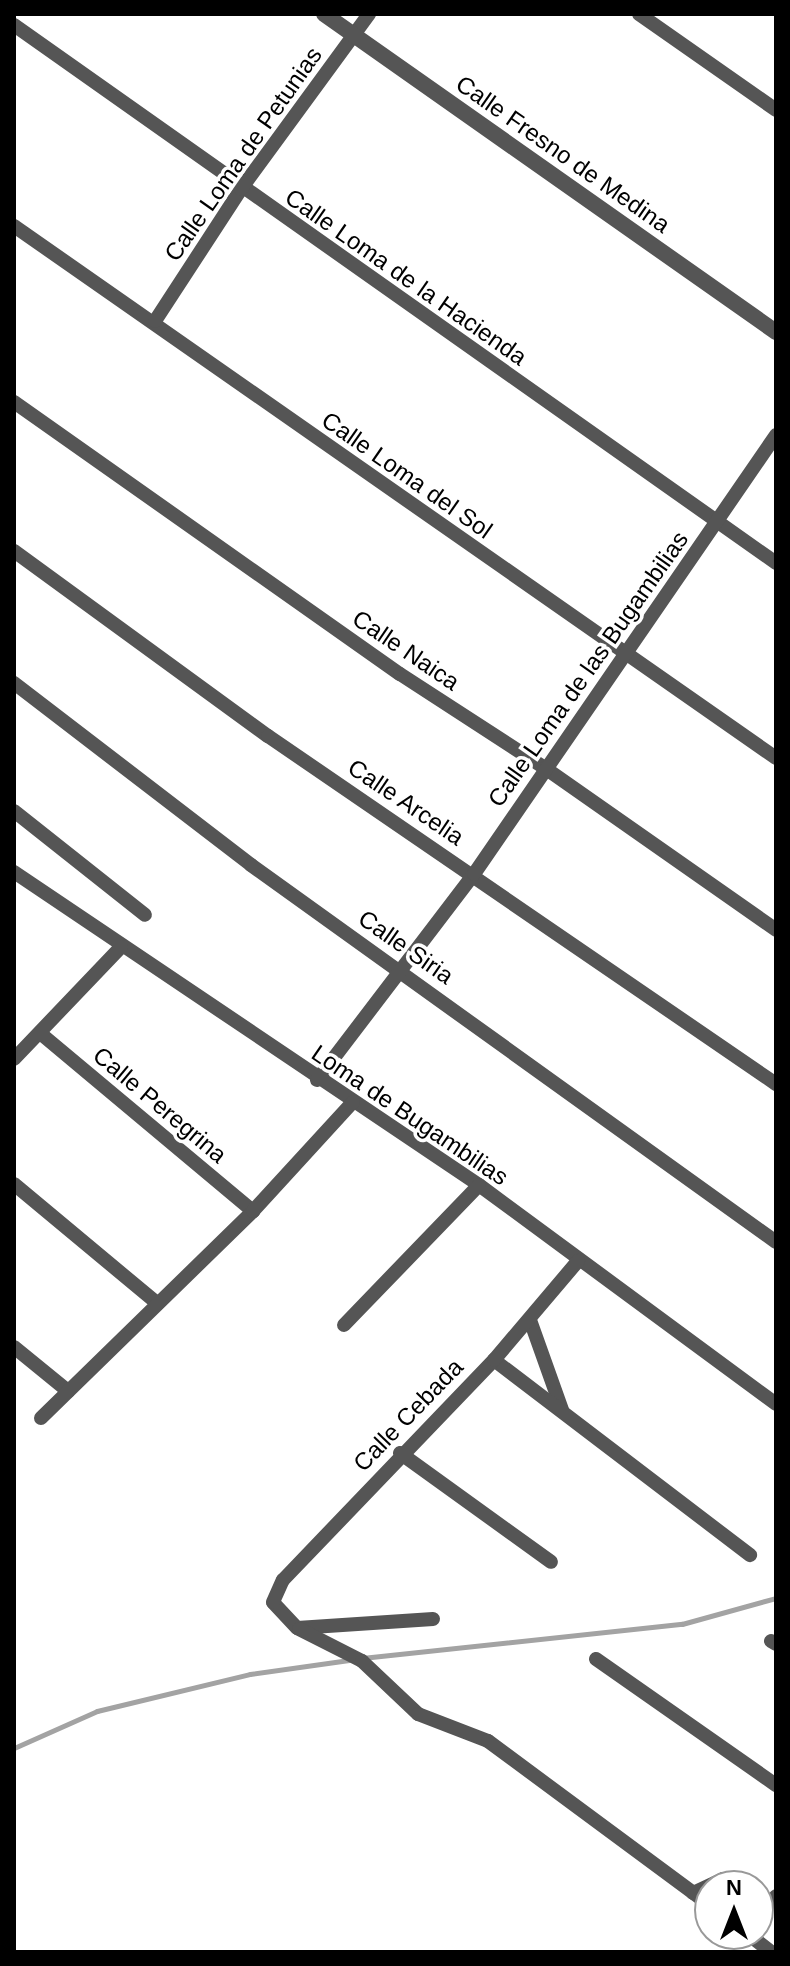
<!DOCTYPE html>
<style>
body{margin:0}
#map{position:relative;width:790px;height:1966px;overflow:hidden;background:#fff;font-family:Arial,sans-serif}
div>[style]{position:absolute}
.stream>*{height:5px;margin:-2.5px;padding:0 2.5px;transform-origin:2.5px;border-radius:2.5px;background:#a3a3a3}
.minor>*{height:14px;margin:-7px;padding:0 7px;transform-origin:7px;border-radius:7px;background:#555}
.tertiary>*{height:16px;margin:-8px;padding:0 8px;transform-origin:8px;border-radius:8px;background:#555}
span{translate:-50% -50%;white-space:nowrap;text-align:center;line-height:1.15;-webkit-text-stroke:7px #fff;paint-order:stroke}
.street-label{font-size:24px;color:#000}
.frame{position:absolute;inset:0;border:16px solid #000;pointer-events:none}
.north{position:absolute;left:694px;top:1870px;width:80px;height:80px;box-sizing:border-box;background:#fff;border:2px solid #999;border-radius:50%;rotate:0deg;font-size:22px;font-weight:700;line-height:32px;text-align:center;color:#000}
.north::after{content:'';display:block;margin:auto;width:28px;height:36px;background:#000;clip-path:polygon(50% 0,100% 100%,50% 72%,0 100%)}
</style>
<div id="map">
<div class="stream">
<div style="left:362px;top:1658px;width:322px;rotate:-6.1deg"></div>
<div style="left:682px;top:1624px;width:98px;rotate:-15.5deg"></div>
<div style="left:14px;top:1748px;width:91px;rotate:-24deg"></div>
<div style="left:97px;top:1711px;width:157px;rotate:-13.6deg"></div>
<div style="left:250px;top:1674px;width:100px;rotate:-8deg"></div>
</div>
<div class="minor">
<div style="left:639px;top:14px;width:167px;rotate:35deg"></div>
<div style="left:14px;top:25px;width:933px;rotate:35.22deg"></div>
<div style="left:14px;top:226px;width:929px;rotate:34.92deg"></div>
<div style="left:155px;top:321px;width:158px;rotate:-56.9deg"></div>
<div style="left:241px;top:189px;width:217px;rotate:-53.8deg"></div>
<div style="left:14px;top:402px;width:472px;rotate:35.2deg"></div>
<div style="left:400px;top:674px;width:173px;rotate:33deg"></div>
<div style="left:545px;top:768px;width:282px;rotate:35deg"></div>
<div style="left:14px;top:551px;width:314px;rotate:36.1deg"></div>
<div style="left:268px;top:736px;width:616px;rotate:34.41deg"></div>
<div style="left:14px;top:683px;width:299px;rotate:37.5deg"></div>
<div style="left:251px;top:865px;width:646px;rotate:35.68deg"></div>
<div style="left:14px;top:811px;width:167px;rotate:38.4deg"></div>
<div style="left:14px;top:872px;width:561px;rotate:33.95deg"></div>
<div style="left:479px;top:1185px;width:369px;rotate:36.4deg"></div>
<div style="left:40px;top:1033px;width:278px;rotate:39.9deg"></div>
<div style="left:14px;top:1059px;width:155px;rotate:-46.3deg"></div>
<div style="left:317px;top:1080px;width:259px;rotate:-52.7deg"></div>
<div style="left:474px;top:874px;width:533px;rotate:-55.47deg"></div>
<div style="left:14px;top:1184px;width:187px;rotate:39.8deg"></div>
<div style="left:530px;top:1320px;width:96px;rotate:70.4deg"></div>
<div style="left:344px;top:1325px;width:194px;rotate:-46deg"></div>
<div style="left:14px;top:1347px;width:70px;rotate:39.2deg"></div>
<div style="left:494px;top:1360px;width:322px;rotate:37.3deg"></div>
<div style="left:41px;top:1418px;width:296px;rotate:-44.3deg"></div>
<div style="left:253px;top:1211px;width:148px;rotate:-47.5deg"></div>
<div style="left:400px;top:1453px;width:186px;rotate:35.8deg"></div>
<div style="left:433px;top:1619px;width:136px;rotate:176.2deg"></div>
<div style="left:297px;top:1628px;width:35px;rotate:-133deg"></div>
<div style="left:273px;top:1602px;width:24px;rotate:-66deg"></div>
<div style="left:283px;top:1580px;width:305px;rotate:-46.2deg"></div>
<div style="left:494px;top:1360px;width:130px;rotate:-49.7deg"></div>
<div style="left:299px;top:1629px;width:71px;rotate:26.9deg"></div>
<div style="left:362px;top:1661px;width:77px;rotate:43.4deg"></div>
<div style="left:418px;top:1714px;width:75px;rotate:21.1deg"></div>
<div style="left:488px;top:1741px;width:276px;rotate:36.5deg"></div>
<div style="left:771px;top:1641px;width:6px;rotate:31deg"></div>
<div style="left:596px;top:1659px;width:220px;rotate:35deg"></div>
<div style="left:693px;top:1893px;width:33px;rotate:-25deg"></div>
<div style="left:723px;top:1879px;width:17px;rotate:25deg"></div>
<div style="left:758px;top:1917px;width:28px;rotate:-49deg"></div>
<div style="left:748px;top:1934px;width:29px;rotate:38deg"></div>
</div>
<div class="tertiary">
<div style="left:324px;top:14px;width:553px;rotate:35.13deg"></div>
</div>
<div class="street-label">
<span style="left:243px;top:154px;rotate:-55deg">Calle Loma de Petunias</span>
<span style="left:563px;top:154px;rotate:35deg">Calle Fresno de Medina</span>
<span style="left:406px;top:277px;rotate:35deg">Calle Loma de la Hacienda</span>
<span style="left:407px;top:475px;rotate:35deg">Calle Loma del Sol</span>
<span style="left:406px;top:650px;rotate:34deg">Calle Naica</span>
<span style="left:588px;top:669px;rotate:-55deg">Calle Loma de las Bugambilias</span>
<span style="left:406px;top:802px;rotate:34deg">Calle Arcelia</span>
<span style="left:406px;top:947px;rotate:35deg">Calle Siria</span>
<span style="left:160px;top:1105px;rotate:40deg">Calle Peregrina</span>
<span style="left:410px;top:1115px;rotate:34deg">Loma de Bugambilias</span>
<span style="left:408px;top:1415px;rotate:-46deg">Calle Cebada</span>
</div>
<div class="frame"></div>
<div class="north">N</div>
</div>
